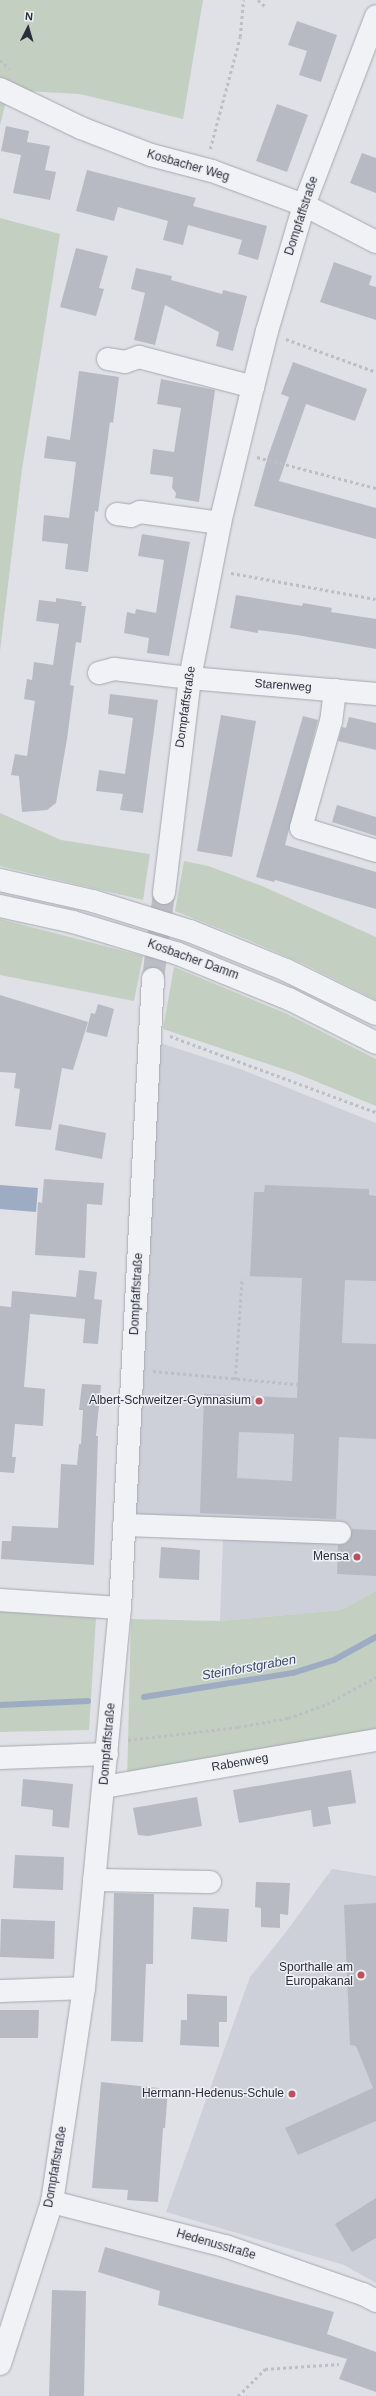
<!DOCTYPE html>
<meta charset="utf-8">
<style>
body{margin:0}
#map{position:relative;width:376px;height:2396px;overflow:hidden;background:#dfe1e6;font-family:Helvetica,sans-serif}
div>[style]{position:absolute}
.built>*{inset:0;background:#cdd0d8}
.green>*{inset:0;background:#c3cfc1}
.water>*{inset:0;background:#9dacc3}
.stream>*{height:6px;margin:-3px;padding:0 3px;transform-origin:3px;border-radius:3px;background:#9dacc3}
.building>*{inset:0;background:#b7bac3}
.minor-tunnel>*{height:22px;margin-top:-11px;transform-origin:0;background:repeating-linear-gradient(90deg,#bbbdc4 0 22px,transparent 0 33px)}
.path>*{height:2.5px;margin-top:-1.25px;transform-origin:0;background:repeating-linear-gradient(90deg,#bdbfc5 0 3px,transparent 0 6px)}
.roads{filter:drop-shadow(0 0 1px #a5a8b0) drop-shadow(0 0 1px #a5a8b0)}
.minor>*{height:22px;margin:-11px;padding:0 11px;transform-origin:11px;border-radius:11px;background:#f1f2f5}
.dots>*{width:11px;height:11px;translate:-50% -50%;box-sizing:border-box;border:2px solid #eef0f4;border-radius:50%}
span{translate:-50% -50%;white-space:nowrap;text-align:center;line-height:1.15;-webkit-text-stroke:3px #eef0f4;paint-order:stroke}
.street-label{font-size:12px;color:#2a2e3c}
.poi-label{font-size:12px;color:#2a2e3c}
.right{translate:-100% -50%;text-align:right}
.water-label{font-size:13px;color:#384a6b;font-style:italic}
.north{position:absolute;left:8px;top:8px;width:40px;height:40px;-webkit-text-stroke:3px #eef0f4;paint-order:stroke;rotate:5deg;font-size:11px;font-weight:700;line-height:16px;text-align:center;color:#2a2e3c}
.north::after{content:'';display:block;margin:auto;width:14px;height:18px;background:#2a2e3c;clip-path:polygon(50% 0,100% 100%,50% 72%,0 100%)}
</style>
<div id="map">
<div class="built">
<div style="clip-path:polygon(160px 1043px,240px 1069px,376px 1123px,376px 1591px,341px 1610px,220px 1621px,223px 1538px,135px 1534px)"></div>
<div style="clip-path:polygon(332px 1869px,376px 1876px,376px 2283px,344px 2265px,166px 2212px,250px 1977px,286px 1932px)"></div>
</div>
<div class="green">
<div style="clip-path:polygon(0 0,203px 0,183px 119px,80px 94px,9px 90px,0 125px)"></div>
<div style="clip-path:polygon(0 218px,60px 234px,22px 469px,0 651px)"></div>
<div style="clip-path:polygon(0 813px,61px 840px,150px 854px,143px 900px,0 866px)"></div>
<div style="clip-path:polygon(184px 861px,208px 866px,262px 886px,376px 937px,376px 1000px,304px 964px,246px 939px,175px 911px)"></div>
<div style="clip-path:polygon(0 919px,143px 956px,134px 1001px,0 975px)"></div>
<div style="clip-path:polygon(174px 967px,285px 1013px,376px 1059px,376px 1106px,298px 1074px,163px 1029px)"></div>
<div style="clip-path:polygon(376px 1591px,376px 1740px,127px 1783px,131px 1619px,220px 1621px,341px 1610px)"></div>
<div style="clip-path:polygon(0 1610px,96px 1618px,89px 1730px,0 1732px)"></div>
</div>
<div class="water">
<div style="clip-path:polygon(0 1185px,38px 1188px,36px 1212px,0 1209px)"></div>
</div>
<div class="stream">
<div style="left:144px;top:1697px;width:151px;rotate:-9.2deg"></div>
<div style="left:293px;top:1673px;width:43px;rotate:-17.6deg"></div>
<div style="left:334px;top:1660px;width:48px;rotate:-28.7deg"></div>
<div style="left:0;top:1705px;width:88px;rotate:-2.6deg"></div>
</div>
<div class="building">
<div style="clip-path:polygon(297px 21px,337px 35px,321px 82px,299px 75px,307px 51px,288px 45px)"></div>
<div style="clip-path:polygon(277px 104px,308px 115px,287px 172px,256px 161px)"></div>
<div style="clip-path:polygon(6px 126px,29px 131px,27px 142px,50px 146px,45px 170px,56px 172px,50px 200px,13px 193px,21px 155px,1px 151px)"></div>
<div style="clip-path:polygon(362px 153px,376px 158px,376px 193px,350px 183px)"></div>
<div style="clip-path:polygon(87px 170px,196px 198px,193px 206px,267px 226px,258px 260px,238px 254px,242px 240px,188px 225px,183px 245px,163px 240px,168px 221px,118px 207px,114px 221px,76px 211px)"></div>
<div style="clip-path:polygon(76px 248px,108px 256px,99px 288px,104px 289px,96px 316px,60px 307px)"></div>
<div style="clip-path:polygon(334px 262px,372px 276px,369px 285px,376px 287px,376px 320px,320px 302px)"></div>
<div style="clip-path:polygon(136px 268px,172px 276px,171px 280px,222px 294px,223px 290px,247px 296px,233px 351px,216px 346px,219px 332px,165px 305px,155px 345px,134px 340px,145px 293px,131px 289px)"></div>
<div style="clip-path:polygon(293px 362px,367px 389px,355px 421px,306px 404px,279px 481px,376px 508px,376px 539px,254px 506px,268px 456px,289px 397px,281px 394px)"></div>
<div style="clip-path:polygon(79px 371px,119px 377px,113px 423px,110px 422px,98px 512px,95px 511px,88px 572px,65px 569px,68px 544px,42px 541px,44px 515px,69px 518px,76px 462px,44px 458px,47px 436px,70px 440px)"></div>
<div style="clip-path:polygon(161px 379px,215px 390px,199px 502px,175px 498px,176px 493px,172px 488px,173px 477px,150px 474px,153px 449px,174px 452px,181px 408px,157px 404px)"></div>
<div style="clip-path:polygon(142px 534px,190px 542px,169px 656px,147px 653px,149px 638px,124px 633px,127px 612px,135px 614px,136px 609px,156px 613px,164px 560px,138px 556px)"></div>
<div style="clip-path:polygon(236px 595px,302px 606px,303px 603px,332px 608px,331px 612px,376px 619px,376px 649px,297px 635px,258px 630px,258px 633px,230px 628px)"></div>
<div style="clip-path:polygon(56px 598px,82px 602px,81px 606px,86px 606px,81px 643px,76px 642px,70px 685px,74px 686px,67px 739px,56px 803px,47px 810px,22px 812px,19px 776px,11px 775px,15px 754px,27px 756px,35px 701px,24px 699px,27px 679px,32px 680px,34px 662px,53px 665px,59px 624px,36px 621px,39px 600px,56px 602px)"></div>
<div style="clip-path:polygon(110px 694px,158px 700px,143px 813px,120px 810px,123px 794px,96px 791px,99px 770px,125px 774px,133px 718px,108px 714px)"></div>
<div style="clip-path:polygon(221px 715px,256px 721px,232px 857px,197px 851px)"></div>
<div style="clip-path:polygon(303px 716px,318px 720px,285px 845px,376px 872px,376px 909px,275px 880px,274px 882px,256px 877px)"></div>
<div style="clip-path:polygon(349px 717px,376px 723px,376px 750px,338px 741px,342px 727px,346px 728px)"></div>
<div style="clip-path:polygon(337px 805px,376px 817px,376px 836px,332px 822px)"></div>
<div style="clip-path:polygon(0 995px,88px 1022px,73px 1070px,62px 1068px,51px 1130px,15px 1126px,20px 1089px,14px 1088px,16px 1073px,0 1072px)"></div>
<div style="clip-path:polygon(98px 1004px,114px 1009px,107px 1037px,86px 1032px,91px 1013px,95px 1014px)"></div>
<div style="clip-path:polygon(59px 1124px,106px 1133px,102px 1159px,55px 1150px)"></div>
<div style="clip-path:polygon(44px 1179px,104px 1183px,102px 1205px,87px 1204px,85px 1258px,35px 1255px,38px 1202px,42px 1203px)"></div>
<div style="clip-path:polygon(evenodd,265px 1185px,369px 1189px,369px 1195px,376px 1196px,376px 1281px,345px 1280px,342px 1343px,376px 1344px,376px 1439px,339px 1437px,336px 1519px,200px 1513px,204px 1394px,297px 1398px,302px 1278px,250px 1276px,254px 1192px,264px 1192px,265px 1185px,239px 1432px,294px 1434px,292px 1481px,237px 1478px,239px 1432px)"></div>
<div style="clip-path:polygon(79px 1270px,97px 1272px,94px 1299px,102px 1300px,98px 1344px,83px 1343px,85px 1319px,30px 1314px,24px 1387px,45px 1389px,43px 1426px,15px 1424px,12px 1457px,16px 1457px,14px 1473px,0 1472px,0 1306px,11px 1307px,12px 1291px,76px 1297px)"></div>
<div style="clip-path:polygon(82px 1384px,101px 1385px,96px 1436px,98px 1436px,94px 1565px,1px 1559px,2px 1541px,11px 1541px,12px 1526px,58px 1528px,61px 1464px,77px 1465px,79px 1444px,81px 1444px,83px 1410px,79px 1410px)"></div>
<div style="clip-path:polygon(352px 1529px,376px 1530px,376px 1576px,337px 1574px,338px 1545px,345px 1544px,350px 1540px)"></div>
<div style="clip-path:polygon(161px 1547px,200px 1550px,199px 1580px,159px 1578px)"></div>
<div style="clip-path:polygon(351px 1770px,356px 1803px,328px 1807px,331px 1824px,313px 1827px,311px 1810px,239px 1823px,233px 1790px)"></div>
<div style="clip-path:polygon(23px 1779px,73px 1784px,69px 1828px,52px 1826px,53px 1810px,21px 1806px)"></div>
<div style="clip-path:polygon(197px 1797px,202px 1826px,148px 1836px,138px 1835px,133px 1808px)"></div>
<div style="clip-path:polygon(15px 1855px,64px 1857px,63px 1890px,13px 1888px)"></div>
<div style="clip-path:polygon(256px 1882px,290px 1883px,288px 1915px,280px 1914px,280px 1928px,261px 1927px,261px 1908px,255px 1907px)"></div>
<div style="clip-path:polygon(114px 1893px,154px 1894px,153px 1964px,146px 1964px,143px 2042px,111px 2041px)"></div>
<div style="clip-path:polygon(376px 1903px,376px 2121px,298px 2155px,285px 2128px,373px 2088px,356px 2046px,350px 2045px,344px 1905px)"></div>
<div style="clip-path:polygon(193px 1907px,229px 1909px,227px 1942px,191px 1939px)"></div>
<div style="clip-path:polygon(1px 1919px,55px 1921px,54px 1959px,0 1957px)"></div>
<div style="clip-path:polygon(187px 1994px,227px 1996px,227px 2022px,219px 2022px,219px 2047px,180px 2045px,181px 2020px,187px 2020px)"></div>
<div style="clip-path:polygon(0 2010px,39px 2010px,38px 2038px,0 2038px)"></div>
<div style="clip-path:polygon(101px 2082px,168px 2089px,165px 2128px,163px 2128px,158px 2202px,127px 2200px,128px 2190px,92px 2188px)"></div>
<div style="clip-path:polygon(376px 2198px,376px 2238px,352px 2252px,335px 2224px)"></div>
<div style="clip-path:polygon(105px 2247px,334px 2312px,327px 2334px,376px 2352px,376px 2392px,339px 2379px,347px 2359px,158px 2305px,160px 2291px,98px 2272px)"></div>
<div style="clip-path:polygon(52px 2290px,86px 2291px,84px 2396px,49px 2396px)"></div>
</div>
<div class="minor-tunnel">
<div style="left:153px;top:979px;width:87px;rotate:-82.7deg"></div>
</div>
<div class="path">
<div style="left:258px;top:0;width:11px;rotate:41deg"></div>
<div style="left:0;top:60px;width:13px;rotate:42deg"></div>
<div style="left:210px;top:149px;width:116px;rotate:-75deg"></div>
<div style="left:240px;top:37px;width:37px;rotate:-85deg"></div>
<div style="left:286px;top:339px;width:96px;rotate:20.1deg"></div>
<div style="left:257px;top:457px;width:123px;rotate:14.6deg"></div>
<div style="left:231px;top:573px;width:147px;rotate:10.2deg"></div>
<div style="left:170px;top:1036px;width:220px;rotate:20.3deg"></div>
<div style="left:153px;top:1371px;width:145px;rotate:5.2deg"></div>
<div style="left:235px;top:1380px;width:102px;rotate:-86.1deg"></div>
<div style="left:128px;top:1740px;width:111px;rotate:-6.7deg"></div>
<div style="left:238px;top:1727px;width:51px;rotate:-10.2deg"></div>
<div style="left:288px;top:1718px;width:41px;rotate:-19.7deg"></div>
<div style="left:327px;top:1704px;width:56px;rotate:-28.9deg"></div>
<div style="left:238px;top:2396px;width:38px;rotate:-45deg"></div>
<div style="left:265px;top:2369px;width:74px;rotate:-3.9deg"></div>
</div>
<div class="roads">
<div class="minor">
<div style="left:0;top:89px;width:90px;rotate:25.7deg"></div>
<div style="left:81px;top:128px;width:75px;rotate:21.1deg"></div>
<div style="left:151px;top:155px;width:63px;rotate:14.7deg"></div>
<div style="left:212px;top:171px;width:98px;rotate:20.3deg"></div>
<div style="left:304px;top:205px;width:81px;rotate:27.2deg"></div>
<div style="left:108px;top:359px;width:17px;rotate:10deg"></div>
<div style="left:125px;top:362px;width:15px;rotate:-20deg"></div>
<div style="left:139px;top:357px;width:118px;rotate:14.7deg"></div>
<div style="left:117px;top:514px;width:14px;rotate:8deg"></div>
<div style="left:131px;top:516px;width:10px;rotate:-24deg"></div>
<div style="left:140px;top:512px;width:81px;rotate:7.8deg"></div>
<div style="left:99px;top:673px;width:16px;rotate:-15deg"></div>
<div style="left:114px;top:669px;width:77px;rotate:6.8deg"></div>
<div style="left:190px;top:678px;width:187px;rotate:4.9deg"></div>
<div style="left:335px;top:690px;width:31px;rotate:97deg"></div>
<div style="left:331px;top:721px;width:111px;rotate:105.7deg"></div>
<div style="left:301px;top:828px;width:78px;rotate:17deg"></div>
<div style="left:0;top:880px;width:95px;rotate:12.7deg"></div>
<div style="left:93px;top:901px;width:102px;rotate:17.2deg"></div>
<div style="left:190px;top:931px;width:104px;rotate:22.1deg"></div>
<div style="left:286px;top:970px;width:100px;rotate:26.1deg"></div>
<div style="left:164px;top:893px;width:217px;rotate:-83.1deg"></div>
<div style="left:190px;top:678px;width:158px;rotate:-79deg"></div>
<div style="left:220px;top:523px;width:140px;rotate:-76.4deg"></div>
<div style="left:253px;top:387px;width:58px;rotate:-76deg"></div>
<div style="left:267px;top:331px;width:131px;rotate:-73.6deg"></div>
<div style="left:304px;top:205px;width:202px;rotate:-69.1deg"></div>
<div style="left:0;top:906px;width:75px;rotate:12.4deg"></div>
<div style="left:73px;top:922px;width:108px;rotate:16.8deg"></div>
<div style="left:176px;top:953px;width:122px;rotate:22.2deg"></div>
<div style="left:289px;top:999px;width:97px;rotate:26.8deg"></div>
<div style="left:124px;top:1525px;width:216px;rotate:2.1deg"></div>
<div style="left:0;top:1600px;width:120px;rotate:3.8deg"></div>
<div style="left:0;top:1758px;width:107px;rotate:-2.1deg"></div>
<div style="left:104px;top:1787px;width:276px;rotate:-9.8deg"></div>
<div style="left:94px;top:1880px;width:116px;rotate:1deg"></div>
<div style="left:0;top:1991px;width:84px;rotate:-2deg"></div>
<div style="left:52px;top:2202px;width:179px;rotate:14.3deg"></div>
<div style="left:225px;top:2246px;width:146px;rotate:19.2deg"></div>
<div style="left:363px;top:2294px;width:15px;rotate:28deg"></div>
<div style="left:0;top:2364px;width:170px;rotate:-72.2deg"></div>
<div style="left:52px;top:2202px;width:216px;rotate:-81.5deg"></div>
<div style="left:84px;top:1988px;width:382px;rotate:-84.6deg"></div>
<div style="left:120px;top:1608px;width:630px;rotate:-87deg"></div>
</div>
</div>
<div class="dots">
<div style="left:259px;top:1401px;background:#be5157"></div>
<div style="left:357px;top:1557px;background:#be5157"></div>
<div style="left:361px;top:1975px;background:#be5157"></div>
<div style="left:292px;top:2094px;background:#be5157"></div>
</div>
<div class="street-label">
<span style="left:188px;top:166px;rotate:16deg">Kosbacher Weg</span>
<span style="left:302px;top:216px;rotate:-72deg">Dompfaffstraße</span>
<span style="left:283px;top:686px;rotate:4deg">Starenweg</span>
<span style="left:186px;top:707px;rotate:-82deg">Dompfaffstraße</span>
<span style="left:193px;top:960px;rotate:20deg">Kosbacher Damm</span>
<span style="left:137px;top:1294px;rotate:-87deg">Dompfaffstraße</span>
<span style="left:108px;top:1744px;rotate:-85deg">Dompfaffstraße</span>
<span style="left:240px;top:1763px;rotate:-10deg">Rabenweg</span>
<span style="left:56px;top:2167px;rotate:-80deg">Dompfaffstraße</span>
<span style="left:216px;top:2245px;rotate:16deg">Hedenusstraße</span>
</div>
<div class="poi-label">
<span class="right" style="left:251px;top:1401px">Albert-Schweitzer-Gymnasium</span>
<span class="right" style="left:349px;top:1557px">Mensa</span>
<span class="right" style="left:353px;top:1975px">Sporthalle am<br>Europakanal</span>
<span class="right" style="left:284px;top:2094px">Hermann-Hedenus-Schule</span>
</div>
<div class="water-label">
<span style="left:249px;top:1668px;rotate:-10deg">Steinforstgraben</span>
</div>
<div class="north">N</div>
</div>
